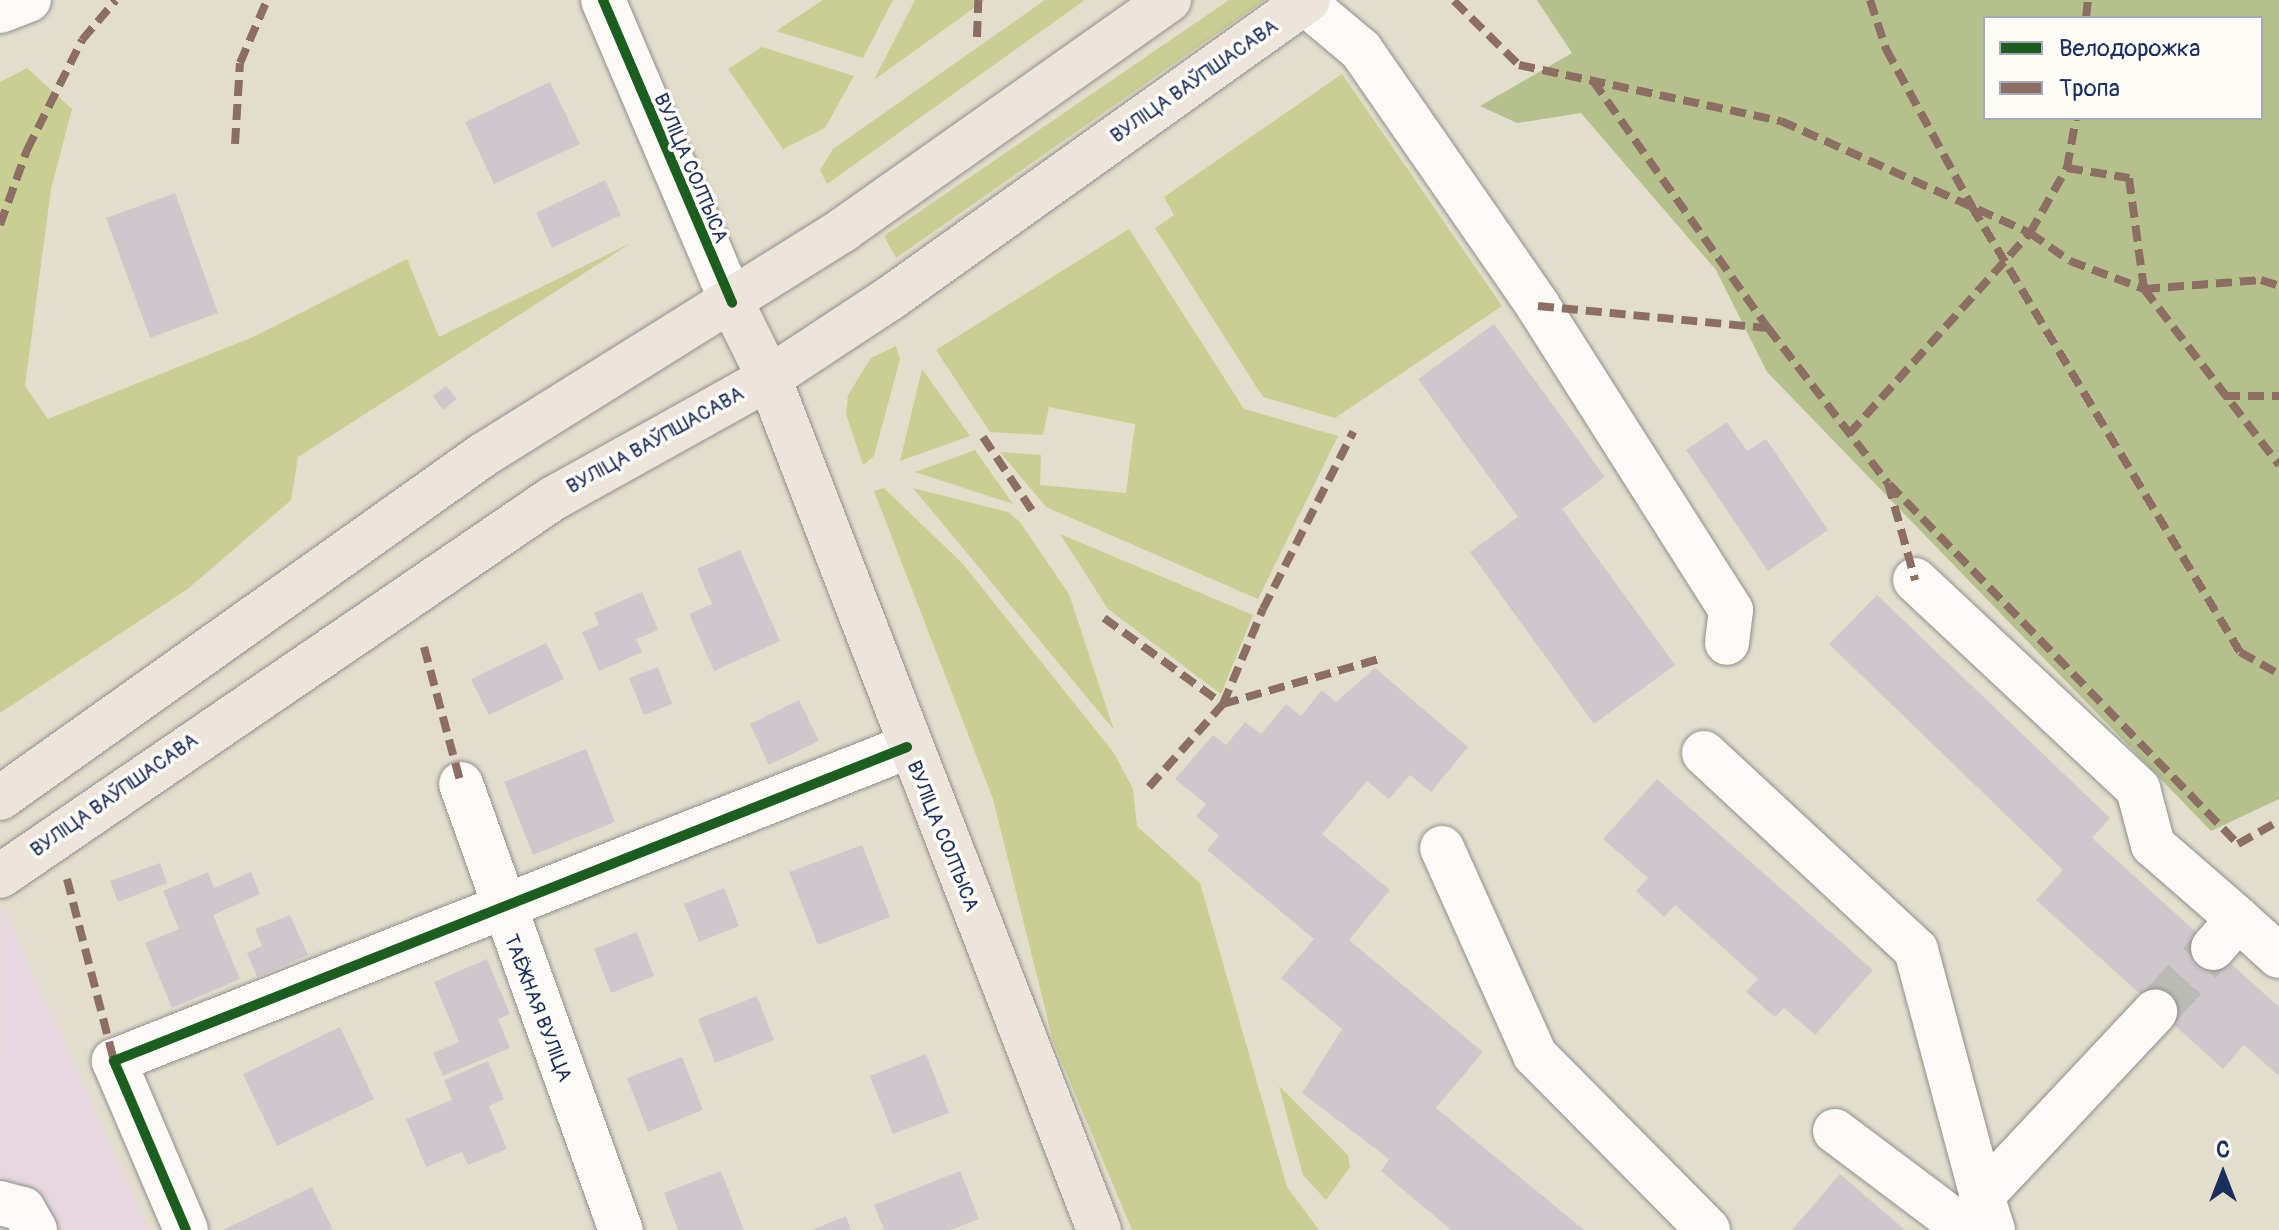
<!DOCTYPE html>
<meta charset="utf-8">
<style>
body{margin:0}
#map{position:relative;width:2279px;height:1230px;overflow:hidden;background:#e3decc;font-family:Pangolin,sans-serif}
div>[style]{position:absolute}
.built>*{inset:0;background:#e6d7df}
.green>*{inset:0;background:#c9ce92}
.forest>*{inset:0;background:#b5c08d}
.building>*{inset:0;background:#d0c7cc}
.minor-tunnel>*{height:44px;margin-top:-22px;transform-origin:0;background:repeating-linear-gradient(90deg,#bbbbb6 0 44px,transparent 0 66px)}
.roads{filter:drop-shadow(0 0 2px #8f908e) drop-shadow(0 0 2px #8f908e)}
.minor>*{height:44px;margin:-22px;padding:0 22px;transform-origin:22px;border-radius:22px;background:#fbfaf7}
.major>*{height:44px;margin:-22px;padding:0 22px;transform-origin:22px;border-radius:22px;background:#ede5dc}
.quiet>*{height:8px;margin-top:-4px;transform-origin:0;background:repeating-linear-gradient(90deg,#8d6e63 0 16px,transparent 0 24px)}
.cycleway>*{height:10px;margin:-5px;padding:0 5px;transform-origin:5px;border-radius:5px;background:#1b5e20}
span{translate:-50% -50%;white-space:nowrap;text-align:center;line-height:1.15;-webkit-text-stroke:7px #fdfcf7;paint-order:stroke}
.street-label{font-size:20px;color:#1b2f5e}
.legend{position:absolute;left:1983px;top:16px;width:280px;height:104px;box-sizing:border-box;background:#fdfcf7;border:2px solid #a3aaba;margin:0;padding:10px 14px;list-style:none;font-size:24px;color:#1b2f5e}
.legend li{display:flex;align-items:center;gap:16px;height:40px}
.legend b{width:40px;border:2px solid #a3aaba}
.north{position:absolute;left:2183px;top:1134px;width:80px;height:80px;-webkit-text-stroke:6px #fdfcf7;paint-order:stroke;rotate:0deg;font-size:22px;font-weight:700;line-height:32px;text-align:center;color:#1b2f5e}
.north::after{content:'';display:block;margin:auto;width:28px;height:36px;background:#1b2f5e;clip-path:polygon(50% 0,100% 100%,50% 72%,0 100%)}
</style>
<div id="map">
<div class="built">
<div style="clip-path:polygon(1px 901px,149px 1230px,0 1230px)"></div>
</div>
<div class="green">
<div style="clip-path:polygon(823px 0,893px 0,863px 58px,776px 31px)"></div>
<div style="clip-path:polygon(915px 0,985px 0,874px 80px)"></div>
<div style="clip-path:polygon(1045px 0,1085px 0,827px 184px,820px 170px,833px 149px)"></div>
<div style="clip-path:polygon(1229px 0,1265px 0,896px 258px,884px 236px)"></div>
<div style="clip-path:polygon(762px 47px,854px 76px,825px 128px,783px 149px,728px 69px)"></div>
<div style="clip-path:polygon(27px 68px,72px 109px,51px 189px,25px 386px,48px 419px,253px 337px,407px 259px,439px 337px,631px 243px,298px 457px,291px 500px,189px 588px,0 713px,0 82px)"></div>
<div style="clip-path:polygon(1342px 74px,1502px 306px,1335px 418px,1263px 397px,1155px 228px,1174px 215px,1164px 197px)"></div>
<div style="clip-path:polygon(1129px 229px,1244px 409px,1338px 436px,1258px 599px,1046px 507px,1000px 452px,1041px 455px,1040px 485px,1126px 493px,1135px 424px,1049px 407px,1043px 435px,990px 432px,936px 350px)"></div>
<div style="clip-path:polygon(896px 346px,900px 359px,874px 456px,863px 465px,846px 414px,848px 395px,871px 358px)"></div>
<div style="clip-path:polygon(922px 369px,970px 436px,900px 461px)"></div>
<div style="clip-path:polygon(975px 450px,1013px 504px,915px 472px)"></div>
<div style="clip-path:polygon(884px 488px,963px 564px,1114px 753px,1133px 789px,1137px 826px,1200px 883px,1287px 1187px,1319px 1230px,1132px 1230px,1053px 1041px,993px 799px,874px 491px)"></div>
<div style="clip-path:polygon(913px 488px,1008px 512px,1020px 522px,1069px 594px,1114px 730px)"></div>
<div style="clip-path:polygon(1060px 534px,1253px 615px,1221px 694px,1108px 609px)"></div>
<div style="clip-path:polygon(1279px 1086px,1348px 1155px,1350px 1167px,1326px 1200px,1303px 1175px)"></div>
</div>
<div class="forest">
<div style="clip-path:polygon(evenodd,1537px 0,2279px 0,2279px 799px,2211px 831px,1767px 372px,1716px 270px,1581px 113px,1517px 123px,1480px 106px,1572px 53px,1537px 0,2261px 18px,2261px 118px,1985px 118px,1985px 18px,2261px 18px)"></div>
</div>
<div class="building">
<div style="clip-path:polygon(550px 82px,580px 144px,494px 184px,465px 122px)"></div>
<div style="clip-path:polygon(605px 180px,621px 215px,552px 248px,536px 213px)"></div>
<div style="clip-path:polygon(175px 193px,218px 313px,150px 338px,106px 218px)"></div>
<div style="clip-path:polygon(1494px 324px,1605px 477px,1562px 509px,1675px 665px,1594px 724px,1470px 552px,1518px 517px,1418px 379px)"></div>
<div style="clip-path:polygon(446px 386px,457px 399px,443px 410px,433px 396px)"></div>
<div style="clip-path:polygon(1727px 422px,1747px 451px,1766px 439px,1828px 530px,1768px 571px,1686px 450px)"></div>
<div style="clip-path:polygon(740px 550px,780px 641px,714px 671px,689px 614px,712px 604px,697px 569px)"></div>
<div style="clip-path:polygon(642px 592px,658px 630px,636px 639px,642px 652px,599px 671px,582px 632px,599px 625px,594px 613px)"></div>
<div style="clip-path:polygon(1877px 595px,2110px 818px,2092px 838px,2279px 1007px,2279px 1076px,2244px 1045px,2223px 1069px,2036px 900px,2063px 870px,1829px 644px)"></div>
<div style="clip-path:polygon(546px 643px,564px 679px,489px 715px,471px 679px)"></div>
<div style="clip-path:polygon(658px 667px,672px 704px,644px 715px,629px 678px)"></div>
<div style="clip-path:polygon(1375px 668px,1468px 747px,1431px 792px,1410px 775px,1389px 799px,1367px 781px,1322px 834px,1390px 890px,1349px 940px,1483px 1052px,1436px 1108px,1584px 1230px,1451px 1230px,1381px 1171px,1389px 1159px,1302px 1093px,1342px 1029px,1281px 978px,1314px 939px,1207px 850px,1219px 836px,1196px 816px,1206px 804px,1175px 779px,1213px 735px,1226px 745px,1245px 722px,1261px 734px,1286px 704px,1301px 716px,1322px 690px,1336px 702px)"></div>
<div style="clip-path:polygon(799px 700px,819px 741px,769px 765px,750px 724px)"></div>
<div style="clip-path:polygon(586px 749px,615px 822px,533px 855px,504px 782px)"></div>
<div style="clip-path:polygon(1657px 779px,1873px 970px,1815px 1035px,1784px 1008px,1775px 1017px,1746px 992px,1758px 979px,1675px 905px,1664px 917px,1636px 891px,1648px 878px,1603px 839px)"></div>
<div style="clip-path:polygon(862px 845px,890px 917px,818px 945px,789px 872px)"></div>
<div style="clip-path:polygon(160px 863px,167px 883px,118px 902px,110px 881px)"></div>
<div style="clip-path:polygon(208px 872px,214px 888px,251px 872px,260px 894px,213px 915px,240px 979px,172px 1008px,145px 943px,179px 929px,163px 891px)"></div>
<div style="clip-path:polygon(724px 888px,739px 926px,699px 942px,684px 904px)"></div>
<div style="clip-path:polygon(290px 915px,308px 955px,257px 977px,247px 953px,262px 946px,255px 929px)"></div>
<div style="clip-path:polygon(637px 932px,654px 976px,611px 993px,594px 949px)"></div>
<div style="clip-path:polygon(487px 959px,510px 1014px,498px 1019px,510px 1048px,443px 1076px,433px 1053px,459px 1042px,434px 982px)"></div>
<div style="clip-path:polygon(757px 996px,774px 1040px,715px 1063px,698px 1019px)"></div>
<div style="clip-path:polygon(340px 1027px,374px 1099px,277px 1146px,243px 1074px)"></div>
<div style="clip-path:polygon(926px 1054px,949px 1113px,893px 1134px,870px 1076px)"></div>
<div style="clip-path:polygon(682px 1057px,703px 1110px,648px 1132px,627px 1078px)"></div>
<div style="clip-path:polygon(488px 1061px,504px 1099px,489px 1106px,507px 1149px,468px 1165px,462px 1152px,426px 1167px,406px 1119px,452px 1100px,444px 1080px)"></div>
<div style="clip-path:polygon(721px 1171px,744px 1230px,678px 1230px,664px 1193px)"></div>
<div style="clip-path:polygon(960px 1171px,979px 1219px,950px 1230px,884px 1230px,874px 1205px)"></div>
<div style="clip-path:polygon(1840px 1174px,1905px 1230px,1792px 1230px)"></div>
<div style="clip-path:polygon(312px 1187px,333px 1230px,223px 1230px)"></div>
<div style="clip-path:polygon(846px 1216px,851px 1230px,812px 1230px)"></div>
</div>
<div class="minor-tunnel">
<div style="left:2155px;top:1012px;width:86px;rotate:-47.8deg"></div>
</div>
<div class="roads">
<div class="minor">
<div style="left:603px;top:0;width:329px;rotate:66.9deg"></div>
<div style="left:1305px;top:3px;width:73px;rotate:40deg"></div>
<div style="left:1361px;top:50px;width:311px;rotate:55.3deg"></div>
<div style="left:1538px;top:306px;width:360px;rotate:57.6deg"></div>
<div style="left:1731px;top:610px;width:33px;rotate:97deg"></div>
<div style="left:0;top:11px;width:31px;rotate:-21deg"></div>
<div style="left:1915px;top:580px;width:306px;rotate:43.1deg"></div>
<div style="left:2138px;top:789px;width:58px;rotate:75deg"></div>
<div style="left:2153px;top:845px;width:113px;rotate:41deg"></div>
<div style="left:1704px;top:753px;width:289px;rotate:42.9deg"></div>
<div style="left:1916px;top:950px;width:255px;rotate:75deg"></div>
<div style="left:461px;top:784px;width:474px;rotate:70.3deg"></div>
<div style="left:1442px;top:848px;width:227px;rotate:65.8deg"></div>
<div style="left:1535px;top:1055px;width:246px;rotate:45.3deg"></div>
<div style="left:2213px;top:948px;width:38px;rotate:-49deg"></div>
<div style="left:2238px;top:919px;width:55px;rotate:42.1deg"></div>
<div style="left:1835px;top:1131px;width:165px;rotate:36.9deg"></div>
<div style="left:0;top:1203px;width:24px;rotate:15deg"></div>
<div style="left:23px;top:1209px;width:24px;rotate:60deg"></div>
<div style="left:186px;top:1230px;width:184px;rotate:-113.1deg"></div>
<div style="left:114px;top:1061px;width:853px;rotate:-21.6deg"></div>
<div style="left:1993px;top:1230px;width:36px;rotate:-108deg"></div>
<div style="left:1982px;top:1196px;width:253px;rotate:-46.8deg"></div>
</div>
<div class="major">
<div style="left:732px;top:303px;width:84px;rotate:63.7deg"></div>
<div style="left:769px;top:378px;width:914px;rotate:68.83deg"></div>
<div style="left:0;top:798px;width:592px;rotate:-35.38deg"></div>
<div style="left:483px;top:455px;width:426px;rotate:-32deg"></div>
<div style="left:844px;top:229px;width:398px;rotate:-35.2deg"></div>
<div style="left:0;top:876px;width:668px;rotate:-34.33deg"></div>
<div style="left:552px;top:499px;width:248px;rotate:-29.1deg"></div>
<div style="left:769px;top:378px;width:144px;rotate:-33.4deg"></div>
<div style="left:889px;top:299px;width:515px;rotate:-35.51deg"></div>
</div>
</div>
<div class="quiet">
<div style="left:1870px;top:0;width:52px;rotate:71.9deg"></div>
<div style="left:1886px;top:49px;width:180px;rotate:61.4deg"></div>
<div style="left:1972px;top:207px;width:519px;rotate:58.94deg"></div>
<div style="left:2240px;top:652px;width:45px;rotate:29.4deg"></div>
<div style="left:1454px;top:1px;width:91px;rotate:44.6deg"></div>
<div style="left:1519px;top:65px;width:268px;rotate:12.1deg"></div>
<div style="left:1781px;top:121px;width:273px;rotate:24.2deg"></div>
<div style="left:2030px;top:233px;width:49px;rotate:35deg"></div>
<div style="left:2070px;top:261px;width:79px;rotate:20.7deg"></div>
<div style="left:2144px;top:289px;width:117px;rotate:-4.4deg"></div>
<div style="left:2261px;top:280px;width:19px;rotate:18deg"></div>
<div style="left:2086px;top:18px;width:18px;rotate:-84deg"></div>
<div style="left:977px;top:37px;width:37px;rotate:-88deg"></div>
<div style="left:1593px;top:81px;width:303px;rotate:54.7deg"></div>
<div style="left:1768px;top:328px;width:196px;rotate:52.3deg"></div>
<div style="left:1888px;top:483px;width:101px;rotate:74.4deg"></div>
<div style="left:235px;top:144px;width:81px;rotate:-86.5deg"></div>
<div style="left:240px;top:63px;width:69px;rotate:-66.8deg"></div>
<div style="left:2067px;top:168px;width:51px;rotate:-79.8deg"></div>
<div style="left:0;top:225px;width:80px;rotate:-70.2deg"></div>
<div style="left:27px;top:150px;width:123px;rotate:-63.4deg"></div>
<div style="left:82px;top:40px;width:52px;rotate:-49.6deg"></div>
<div style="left:1538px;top:306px;width:231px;rotate:5.5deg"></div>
<div style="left:2224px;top:396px;width:55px"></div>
<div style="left:1849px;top:434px;width:270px;rotate:-48deg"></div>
<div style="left:2030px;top:233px;width:75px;rotate:-60.4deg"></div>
<div style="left:2067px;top:168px;width:63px;rotate:9.2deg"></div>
<div style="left:2129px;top:178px;width:112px;rotate:82.3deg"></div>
<div style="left:2144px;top:289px;width:222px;rotate:52.5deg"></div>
<div style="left:983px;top:437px;width:94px;rotate:56.3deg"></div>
<div style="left:1889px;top:484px;width:501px;rotate:45.89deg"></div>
<div style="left:2238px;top:844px;width:47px;rotate:-29.3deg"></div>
<div style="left:1104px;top:618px;width:147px;rotate:35.9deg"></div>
<div style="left:1223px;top:704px;width:162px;rotate:-16.1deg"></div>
<div style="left:424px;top:647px;width:142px;rotate:74.9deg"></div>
<div style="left:1149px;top:787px;width:111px;rotate:-48.3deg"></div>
<div style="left:1223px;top:704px;width:103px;rotate:-67.2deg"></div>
<div style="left:1263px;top:609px;width:199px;rotate:-63deg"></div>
<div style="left:67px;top:879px;width:188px;rotate:75.5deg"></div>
</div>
<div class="cycleway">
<div style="left:603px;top:0;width:329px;rotate:66.9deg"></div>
<div style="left:186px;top:1230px;width:184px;rotate:-113.1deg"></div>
<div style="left:114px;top:1061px;width:853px;rotate:-21.6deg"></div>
</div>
<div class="street-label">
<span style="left:1194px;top:81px;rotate:-35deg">ВУЛІЦА ВАЎПШАСАВА</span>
<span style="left:691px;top:168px;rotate:67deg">ВУЛІЦА СОЛТЫСА</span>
<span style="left:655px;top:440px;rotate:-29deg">ВУЛІЦА ВАЎПШАСАВА</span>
<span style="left:114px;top:795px;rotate:-35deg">ВУЛІЦА ВАЎПШАСАВА</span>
<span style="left:943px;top:836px;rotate:68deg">ВУЛІЦА СОЛТЫСА</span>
<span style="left:538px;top:1008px;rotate:69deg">ТАЁЖНАЯ ВУЛІЦА</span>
</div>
<ul class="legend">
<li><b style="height:10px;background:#1b5e20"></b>Велодорожка</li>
<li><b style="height:10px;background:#8d6e63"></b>Тропа</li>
</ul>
<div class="north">С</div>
</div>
